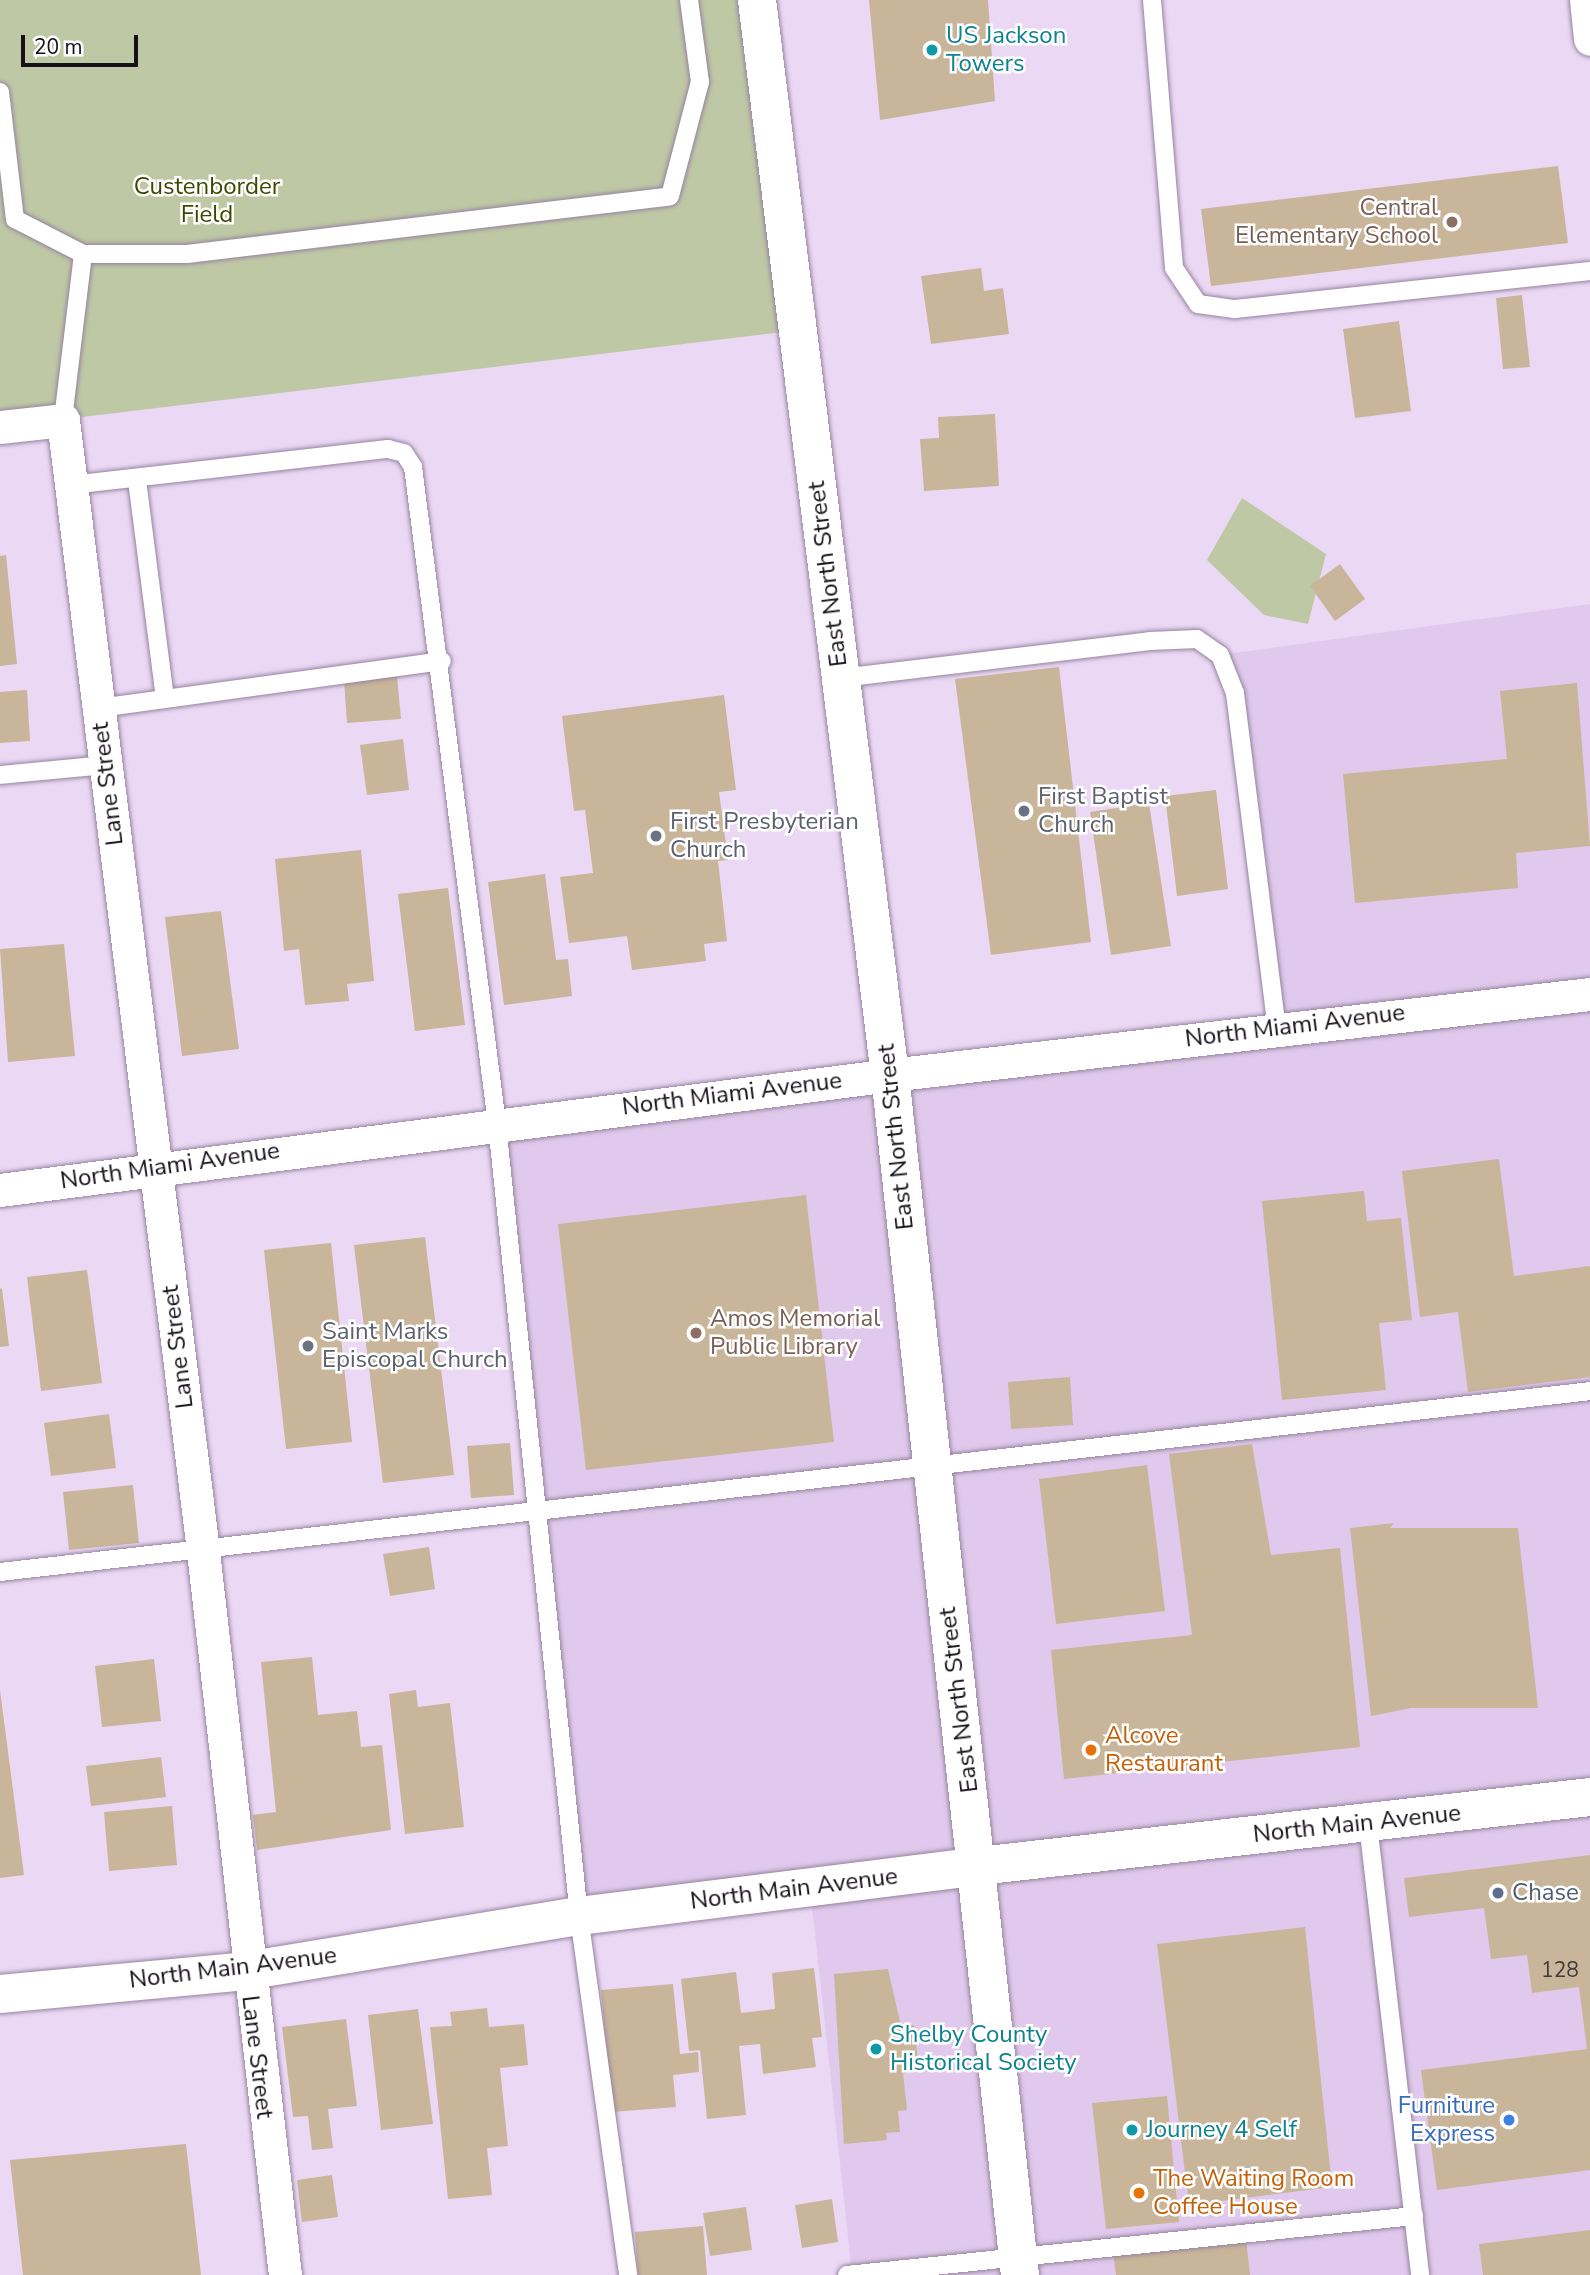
<!DOCTYPE html>
<style>
body{margin:0}
#map{position:relative;width:1590px;height:2275px;overflow:hidden;background:#ebd8f5;font-family:"Nunito Sans",sans-serif}
div>[style]{position:absolute}
.built>*{inset:0;background:#e0c9ec}
.green>*{inset:0;background:#bfc8a5}
.building>*{inset:0;background:#c9b59a}
.roads{filter:drop-shadow(0 0 2px #96849f) drop-shadow(0 0 2px #96849f)}
.service>*{height:18px;margin:-9px;padding:0 9px;transform-origin:9px;border-radius:9px;background:#fff}
.minor>*{height:33px;margin:-16.5px;padding:0 16.5px;transform-origin:16.5px;border-radius:16.5px;background:#fff}
.secondary>*{height:38px;margin:-19px;padding:0 19px;transform-origin:19px;border-radius:19px;background:#fff}
.primary>*{height:38px;margin:-19px;padding:0 19px;transform-origin:19px;border-radius:19px;background:#fff}
.dots>*{width:19px;height:19px;translate:-50% -50%;box-sizing:border-box;border:4px solid #fff;border-radius:50%}
span{translate:-50% -50%;white-space:nowrap;text-align:center;line-height:1.15;-webkit-text-stroke:5px #fff;paint-order:stroke}
.number-label{font-size:21px;color:#433939}
.number-label span{-webkit-text-stroke-width:0}
.culture-label{font-size:24px;color:#0d838f}
.left{translate:0 -50%;text-align:left}
.park-label{font-size:24px;color:#3e4900}
.education-label{font-size:24px;color:#785e54}
.right{translate:-100% -50%;text-align:right}
.street-label{font-size:24px;color:#161019}
.worship-label{font-size:24px;color:#5b616d}
.food-label{font-size:24px;color:#c56008}
.service-label{font-size:24px;color:#4e5e75}
.shop-label{font-size:24px;color:#366cbe}
.scale{position:absolute;left:21px;top:35px;width:117px;height:32px;box-sizing:border-box;border:4px solid #161019;border-top:0;padding-left:9px;font-size:21px;line-height:24px;white-space:nowrap;color:#161019;-webkit-text-stroke:5px #fff;paint-order:stroke}
</style>
<div id="map">
<div class="built">
<div style="clip-path:polygon(1590px 604px,1590px 2275px,846px 2275px,852px 2274px,810px 1887px,579px 1916px,497px 1124px,1277px 1028px,1235px 693px,1220px 655px)"></div>
</div>
<div class="green">
<div style="clip-path:polygon(0 0,757px 0,798px 330px,0 427px)"></div>
<div style="clip-path:polygon(1242px 498px,1326px 554px,1308px 624px,1264px 615px,1207px 560px)"></div>
</div>
<div class="building">
<div style="clip-path:polygon(869px 0,988px 0,995px 101px,880px 120px)"></div>
<div style="clip-path:polygon(1558px 166px,1568px 243px,1211px 286px,1201px 209px)"></div>
<div style="clip-path:polygon(981px 268px,984px 291px,1003px 288px,1009px 334px,931px 344px,921px 276px)"></div>
<div style="clip-path:polygon(1522px 295px,1530px 367px,1503px 369px,1496px 298px)"></div>
<div style="clip-path:polygon(1399px 321px,1411px 411px,1355px 418px,1343px 329px)"></div>
<div style="clip-path:polygon(995px 414px,999px 486px,924px 491px,920px 439px,939px 438px,938px 417px)"></div>
<div style="clip-path:polygon(6px 555px,17px 664px,0 666px,0 556px)"></div>
<div style="clip-path:polygon(1340px 564px,1365px 599px,1335px 621px,1310px 586px)"></div>
<div style="clip-path:polygon(1059px 667px,1091px 942px,991px 955px,955px 679px)"></div>
<div style="clip-path:polygon(397px 676px,401px 719px,347px 723px,344px 680px)"></div>
<div style="clip-path:polygon(1577px 683px,1590px 846px,1516px 853px,1518px 888px,1355px 903px,1343px 774px,1507px 759px,1500px 691px)"></div>
<div style="clip-path:polygon(27px 690px,30px 741px,0 743px,0 692px)"></div>
<div style="clip-path:polygon(724px 695px,736px 790px,719px 792px,728px 860px,718px 861px,727px 941px,704px 944px,706px 961px,632px 970px,627px 936px,569px 943px,560px 877px,593px 873px,585px 810px,574px 811px,562px 716px)"></div>
<div style="clip-path:polygon(403px 739px,409px 790px,367px 795px,360px 745px)"></div>
<div style="clip-path:polygon(1216px 790px,1228px 889px,1177px 896px,1165px 796px)"></div>
<div style="clip-path:polygon(1149px 803px,1171px 946px,1111px 955px,1090px 812px)"></div>
<div style="clip-path:polygon(361px 850px,374px 981px,347px 984px,349px 1001px,305px 1005px,299px 949px,284px 951px,275px 859px)"></div>
<div style="clip-path:polygon(545px 874px,556px 960px,568px 959px,572px 996px,504px 1005px,488px 882px)"></div>
<div style="clip-path:polygon(448px 888px,465px 1025px,415px 1031px,398px 894px)"></div>
<div style="clip-path:polygon(221px 911px,239px 1049px,182px 1056px,165px 917px)"></div>
<div style="clip-path:polygon(64px 944px,75px 1056px,8px 1062px,0 949px)"></div>
<div style="clip-path:polygon(1499px 1159px,1514px 1276px,1590px 1266px,1590px 1377px,1468px 1392px,1458px 1312px,1420px 1317px,1402px 1171px)"></div>
<div style="clip-path:polygon(1364px 1191px,1367px 1221px,1401px 1218px,1412px 1320px,1379px 1323px,1386px 1390px,1282px 1400px,1262px 1201px)"></div>
<div style="clip-path:polygon(806px 1195px,834px 1442px,586px 1470px,558px 1224px)"></div>
<div style="clip-path:polygon(425px 1237px,454px 1475px,383px 1483px,354px 1245px)"></div>
<div style="clip-path:polygon(331px 1243px,352px 1442px,286px 1449px,264px 1250px)"></div>
<div style="clip-path:polygon(87px 1270px,102px 1383px,41px 1391px,27px 1277px)"></div>
<div style="clip-path:polygon(2px 1288px,9px 1346px,0 1347px,0 1289px)"></div>
<div style="clip-path:polygon(1070px 1377px,1073px 1425px,1011px 1429px,1008px 1382px)"></div>
<div style="clip-path:polygon(109px 1414px,116px 1468px,51px 1476px,44px 1423px)"></div>
<div style="clip-path:polygon(510px 1443px,514px 1495px,471px 1498px,467px 1446px)"></div>
<div style="clip-path:polygon(1252px 1444px,1271px 1555px,1340px 1548px,1360px 1747px,1064px 1779px,1051px 1650px,1192px 1635px,1169px 1454px)"></div>
<div style="clip-path:polygon(1147px 1465px,1165px 1611px,1056px 1624px,1039px 1479px)"></div>
<div style="clip-path:polygon(133px 1485px,139px 1543px,69px 1550px,63px 1492px)"></div>
<div style="clip-path:polygon(1394px 1523px,1390px 1528px,1518px 1528px,1538px 1708px,1411px 1708px,1371px 1716px,1350px 1528px)"></div>
<div style="clip-path:polygon(429px 1547px,435px 1589px,390px 1596px,383px 1554px)"></div>
<div style="clip-path:polygon(312px 1657px,318px 1715px,357px 1711px,361px 1747px,382px 1745px,391px 1830px,257px 1850px,253px 1815px,276px 1812px,261px 1662px)"></div>
<div style="clip-path:polygon(154px 1659px,161px 1721px,102px 1727px,95px 1666px)"></div>
<div style="clip-path:polygon(0 1690px,24px 1875px,0 1878px)"></div>
<div style="clip-path:polygon(416px 1690px,418px 1707px,450px 1703px,464px 1827px,405px 1834px,389px 1694px)"></div>
<div style="clip-path:polygon(161px 1757px,166px 1797px,91px 1806px,86px 1766px)"></div>
<div style="clip-path:polygon(172px 1806px,177px 1865px,109px 1871px,104px 1812px)"></div>
<div style="clip-path:polygon(1590px 1855px,1590px 2170px,1437px 2190px,1421px 2070px,1587px 2049px,1579px 1987px,1532px 1993px,1527px 1955px,1491px 1959px,1484px 1908px,1409px 1917px,1404px 1878px)"></div>
<div style="clip-path:polygon(1305px 1927px,1332px 2187px,1189px 2205px,1157px 1944px)"></div>
<div style="clip-path:polygon(814px 1968px,822px 2037px,812px 2038px,816px 2067px,763px 2074px,760px 2044px,739px 2046px,746px 2115px,707px 2119px,700px 2050px,689px 2051px,681px 1979px,736px 1972px,741px 2013px,775px 2009px,772px 1973px)"></div>
<div style="clip-path:polygon(888px 1969px,901px 2026px,914px 2025px,919px 2072px,903px 2073px,907px 2110px,898px 2111px,900px 2132px,886px 2133px,887px 2140px,844px 2144px,834px 1974px)"></div>
<div style="clip-path:polygon(673px 1984px,680px 2054px,698px 2052px,699px 2072px,673px 2075px,676px 2107px,612px 2112px,601px 1990px)"></div>
<div style="clip-path:polygon(487px 2008px,489px 2027px,524px 2024px,528px 2065px,500px 2068px,508px 2146px,487px 2148px,492px 2195px,448px 2199px,430px 2027px,452px 2026px,450px 2012px)"></div>
<div style="clip-path:polygon(418px 2009px,433px 2124px,381px 2130px,368px 2015px)"></div>
<div style="clip-path:polygon(346px 2019px,357px 2106px,328px 2109px,333px 2148px,312px 2150px,308px 2116px,293px 2117px,282px 2027px)"></div>
<div style="clip-path:polygon(1167px 2096px,1179px 2222px,1106px 2229px,1092px 2103px)"></div>
<div style="clip-path:polygon(186px 2144px,201px 2275px,23px 2275px,10px 2160px)"></div>
<div style="clip-path:polygon(332px 2175px,338px 2217px,302px 2222px,297px 2180px)"></div>
<div style="clip-path:polygon(832px 2199px,838px 2242px,802px 2248px,795px 2205px)"></div>
<div style="clip-path:polygon(746px 2207px,752px 2250px,710px 2256px,703px 2213px)"></div>
<div style="clip-path:polygon(703px 2226px,707px 2275px,638px 2275px,635px 2232px)"></div>
<div style="clip-path:polygon(1590px 2230px,1590px 2275px,1483px 2275px,1479px 2244px)"></div>
<div style="clip-path:polygon(1246px 2239px,1250px 2275px,1116px 2275px,1113px 2252px)"></div>
</div>
<div class="roads">
<div class="service">
<div style="left:1152px;top:0;width:269px;rotate:85.3deg"></div>
<div style="left:1174px;top:268px;width:43px;rotate:56.3deg"></div>
<div style="left:1198px;top:304px;width:37px;rotate:8deg"></div>
<div style="left:1235px;top:309px;width:357px;rotate:-6.1deg"></div>
<div style="left:0;top:92px;width:128px;rotate:83.3deg"></div>
<div style="left:15px;top:219px;width:76px;rotate:27.2deg"></div>
<div style="left:83px;top:254px;width:167px;rotate:96.9deg"></div>
<div style="left:83px;top:254px;width:104px"></div>
<div style="left:187px;top:254px;width:486px;rotate:-6.8deg"></div>
<div style="left:670px;top:196px;width:118px;rotate:-75.3deg"></div>
<div style="left:700px;top:82px;width:83px;rotate:-97.6deg"></div>
<div style="left:137px;top:480px;width:220px;rotate:82.7deg"></div>
<div style="left:71px;top:485px;width:319px;rotate:-6.5deg"></div>
<div style="left:388px;top:449px;width:16px;rotate:14deg"></div>
<div style="left:404px;top:453px;width:17px;rotate:57deg"></div>
<div style="left:413px;top:467px;width:662px;rotate:82.71deg"></div>
<div style="left:497px;top:1124px;width:796px;rotate:84.09deg"></div>
<div style="left:579px;top:1916px;width:362px;rotate:82.2deg"></div>
<div style="left:841px;top:678px;width:311px;rotate:-6.8deg"></div>
<div style="left:1150px;top:641px;width:47px;rotate:-2.4deg"></div>
<div style="left:1197px;top:639px;width:28px;rotate:35deg"></div>
<div style="left:1220px;top:655px;width:41px;rotate:68.5deg"></div>
<div style="left:1235px;top:693px;width:338px;rotate:82.9deg"></div>
<div style="left:99px;top:708px;width:346px;rotate:-7.8deg"></div>
<div style="left:0;top:775px;width:105px;rotate:-5.4deg"></div>
<div style="left:0;top:1572px;width:1600px;rotate:-6.49deg"></div>
<div style="left:1368px;top:1824px;width:454px;rotate:83.4deg"></div>
<div style="left:847px;top:2275px;width:570px;rotate:-5.94deg"></div>
</div>
<div class="minor">
<div style="left:1586px;top:0;width:39px;rotate:84deg"></div>
<div style="left:0;top:427px;width:63px;rotate:-6.3deg"></div>
<div style="left:63px;top:420px;width:1140px;rotate:82.94deg"></div>
<div style="left:203px;top:1551px;width:729px;rotate:83.54deg"></div>
<div style="left:0;top:1190px;width:897px;rotate:-7.36deg"></div>
<div style="left:890px;top:1075px;width:705px;rotate:-6.6deg"></div>
</div>
<div class="secondary">
<div style="left:757px;top:0;width:1083px;rotate:82.95deg"></div>
<div style="left:890px;top:1075px;width:1207px;rotate:83.82deg"></div>
</div>
<div class="primary">
<div style="left:0;top:1994px;width:247px;rotate:-5.3deg"></div>
<div style="left:246px;top:1971px;width:338px;rotate:-9.4deg"></div>
<div style="left:579px;top:1916px;width:403px;rotate:-7.1deg"></div>
<div style="left:979px;top:1866px;width:615px;rotate:-6.44deg"></div>
</div>
</div>
<div class="dots">
<div style="left:932px;top:50px;background:#0f9aa8"></div>
<div style="left:1452px;top:222px;background:#8d6e63"></div>
<div style="left:1024px;top:811px;background:#6b7280"></div>
<div style="left:656px;top:836px;background:#6b7280"></div>
<div style="left:696px;top:1333px;background:#8d6e63"></div>
<div style="left:308px;top:1346px;background:#6b7280"></div>
<div style="left:1091px;top:1750px;background:#e8710a"></div>
<div style="left:1498px;top:1893px;background:#5c6f8a"></div>
<div style="left:876px;top:2049px;background:#0f9aa8"></div>
<div style="left:1509px;top:2120px;background:#3f7fe0"></div>
<div style="left:1132px;top:2130px;background:#0f9aa8"></div>
<div style="left:1139px;top:2193px;background:#e8710a"></div>
</div>
<div class="number-label">
<span style="left:1560px;top:1970px">128</span>
</div>
<div class="culture-label">
<span class="left" style="left:946px;top:50px">US Jackson<br>Towers</span>
<span class="left" style="left:890px;top:2049px">Shelby County<br>Historical Society</span>
<span class="left" style="left:1146px;top:2130px">Journey 4 Self</span>
</div>
<div class="park-label">
<span style="left:207px;top:201px">Custenborder<br>Field</span>
</div>
<div class="education-label">
<span class="right" style="left:1438px;top:222px">Central<br>Elementary School</span>
<span class="left" style="left:710px;top:1333px">Amos Memorial<br>Public Library</span>
</div>
<div class="street-label">
<span style="left:828px;top:574px;rotate:-97deg">East North Street</span>
<span style="left:108px;top:784px;rotate:-97deg">Lane Street</span>
<span style="left:1295px;top:1026px;rotate:-7deg">North Miami Avenue</span>
<span style="left:732px;top:1094px;rotate:-7deg">North Miami Avenue</span>
<span style="left:896px;top:1137px;rotate:-96deg">East North Street</span>
<span style="left:170px;top:1166px;rotate:-8deg">North Miami Avenue</span>
<span style="left:178px;top:1347px;rotate:-97deg">Lane Street</span>
<span style="left:959px;top:1700px;rotate:-97deg">East North Street</span>
<span style="left:1357px;top:1824px;rotate:-6deg">North Main Avenue</span>
<span style="left:794px;top:1889px;rotate:-7deg">North Main Avenue</span>
<span style="left:233px;top:1968px;rotate:-7deg">North Main Avenue</span>
<span style="left:257px;top:2057px;rotate:83deg">Lane Street</span>
</div>
<div class="worship-label">
<span class="left" style="left:1038px;top:811px">First Baptist<br>Church</span>
<span class="left" style="left:670px;top:836px">First Presbyterian<br>Church</span>
<span class="left" style="left:322px;top:1346px">Saint Marks<br>Episcopal Church</span>
</div>
<div class="food-label">
<span class="left" style="left:1105px;top:1750px">Alcove<br>Restaurant</span>
<span class="left" style="left:1153px;top:2193px">The Waiting Room<br>Coffee House</span>
</div>
<div class="service-label">
<span class="left" style="left:1512px;top:1893px">Chase</span>
</div>
<div class="shop-label">
<span class="right" style="left:1495px;top:2120px">Furniture<br>Express</span>
</div>
<div class="scale">20 m</div>
</div>
